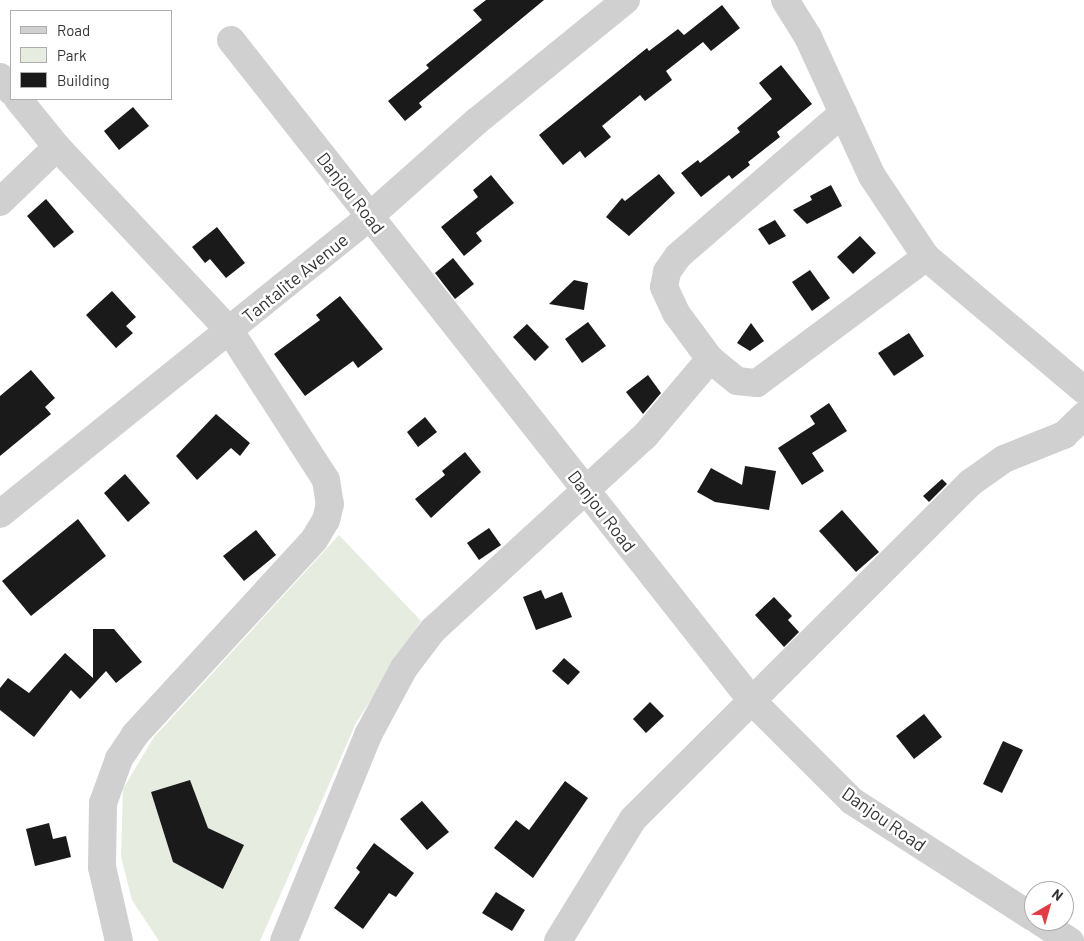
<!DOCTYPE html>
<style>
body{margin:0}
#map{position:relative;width:1084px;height:941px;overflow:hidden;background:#fff;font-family:Barlow,sans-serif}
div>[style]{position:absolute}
.green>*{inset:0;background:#e6ecdf}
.building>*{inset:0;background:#1a1a1a}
.minor>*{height:28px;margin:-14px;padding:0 14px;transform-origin:14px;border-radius:14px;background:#d0d0d0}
span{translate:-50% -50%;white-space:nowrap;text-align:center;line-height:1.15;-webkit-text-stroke:5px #fff;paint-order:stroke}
.street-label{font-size:18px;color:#333}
.legend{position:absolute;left:10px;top:10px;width:162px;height:90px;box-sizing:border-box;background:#fff;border:1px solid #adadad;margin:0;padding:6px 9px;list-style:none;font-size:15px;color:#333}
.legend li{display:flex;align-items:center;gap:10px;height:25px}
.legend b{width:25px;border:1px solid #adadad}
.north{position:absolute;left:1024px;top:881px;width:50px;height:50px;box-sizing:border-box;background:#fff;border:1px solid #adadad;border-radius:50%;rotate:38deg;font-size:14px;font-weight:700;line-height:20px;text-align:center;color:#333}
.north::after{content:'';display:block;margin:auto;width:18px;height:22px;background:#e63946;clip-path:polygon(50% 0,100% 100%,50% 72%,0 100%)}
</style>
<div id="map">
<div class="green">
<div style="clip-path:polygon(evenodd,339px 535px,421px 621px,356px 723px,260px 941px,159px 941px,132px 900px,121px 857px,123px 789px,154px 737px,339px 535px,190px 780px,208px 828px,244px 845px,223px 889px,173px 862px,151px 792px,190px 780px)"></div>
</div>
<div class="building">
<div style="clip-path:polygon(486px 0,544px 0,419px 103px,422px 107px,405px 121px,388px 101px,429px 68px,426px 65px,482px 20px,473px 10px)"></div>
<div style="clip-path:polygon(722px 5px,740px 28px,711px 51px,703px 42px,666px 71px,672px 80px,645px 101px,640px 95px,602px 126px,611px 137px,585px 158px,580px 151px,563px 165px,539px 135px,647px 48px,649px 51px,678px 29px,684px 35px)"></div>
<div style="clip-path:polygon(781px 65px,812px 104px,777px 132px,780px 137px,748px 162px,750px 165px,732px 179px,729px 175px,701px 197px,681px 173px,698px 160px,700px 163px,740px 132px,737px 128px,772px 99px,759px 83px)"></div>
<div style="clip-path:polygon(133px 107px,149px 126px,119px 150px,104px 131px)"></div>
<div style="clip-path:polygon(659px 174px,675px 193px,629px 236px,606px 217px,622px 198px,625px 201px)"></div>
<div style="clip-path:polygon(491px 175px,514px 203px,476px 233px,482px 241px,464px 256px,441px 227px,478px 197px,473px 190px)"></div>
<div style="clip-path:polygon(831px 185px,842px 206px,807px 224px,793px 210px,812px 200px,810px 196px)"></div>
<div style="clip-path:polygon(46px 199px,74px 232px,54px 248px,27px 216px)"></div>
<div style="clip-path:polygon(775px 220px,786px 236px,769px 245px,758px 229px)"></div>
<div style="clip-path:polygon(217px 227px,245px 263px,226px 278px,210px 259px,205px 263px,192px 247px)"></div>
<div style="clip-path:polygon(860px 236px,876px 253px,853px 274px,837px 257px)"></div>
<div style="clip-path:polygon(453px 258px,474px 284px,455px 299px,435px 273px)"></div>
<div style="clip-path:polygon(810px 270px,830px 298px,812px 311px,792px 282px)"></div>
<div style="clip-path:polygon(574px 280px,588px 283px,584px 310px,549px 304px)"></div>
<div style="clip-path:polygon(112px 291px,136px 317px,126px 326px,133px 333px,116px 348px,86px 315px)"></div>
<div style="clip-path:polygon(340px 296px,383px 349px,358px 368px,353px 361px,305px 396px,274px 354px,320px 320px,316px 315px)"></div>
<div style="clip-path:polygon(588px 322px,606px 346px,582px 363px,565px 339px)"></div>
<div style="clip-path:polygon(751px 323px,764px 341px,750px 351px,737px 343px)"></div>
<div style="clip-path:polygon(527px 324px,549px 347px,535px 361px,513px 337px)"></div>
<div style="clip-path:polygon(909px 333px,924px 356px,894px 376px,878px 353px)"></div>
<div style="clip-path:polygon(31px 370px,55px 398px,45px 407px,51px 414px,0 456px,0 396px)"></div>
<div style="clip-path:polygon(648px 375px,661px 393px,643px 414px,626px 392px)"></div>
<div style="clip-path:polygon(829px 403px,847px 431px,812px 453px,824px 471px,802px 485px,778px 448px,815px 424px,810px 416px)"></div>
<div style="clip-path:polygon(216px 414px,250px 443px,240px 456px,231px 448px,197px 480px,176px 456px)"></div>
<div style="clip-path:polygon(425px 417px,437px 432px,418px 447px,407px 432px)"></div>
<div style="clip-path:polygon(465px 452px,481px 472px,431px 518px,415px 499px,445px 475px,442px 471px)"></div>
<div style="clip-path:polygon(745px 466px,776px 471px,769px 510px,715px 502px,697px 492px,711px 468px,742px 485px)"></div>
<div style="clip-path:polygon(125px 474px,150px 503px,128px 522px,104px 493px)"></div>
<div style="clip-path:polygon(942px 479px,947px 484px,929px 502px,923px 496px)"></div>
<div style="clip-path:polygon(842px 510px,879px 552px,856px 572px,819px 531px)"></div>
<div style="clip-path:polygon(78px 519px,106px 556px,31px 616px,2px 581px)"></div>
<div style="clip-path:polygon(489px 528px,501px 545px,479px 560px,467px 543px)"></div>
<div style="clip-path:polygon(256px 530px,276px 555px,244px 581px,223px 556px)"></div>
<div style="clip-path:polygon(541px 590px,545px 599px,562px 592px,572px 617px,536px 630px,523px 597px)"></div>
<div style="clip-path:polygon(774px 597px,792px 616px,788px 620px,799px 632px,784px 647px,755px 615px)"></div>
<div style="clip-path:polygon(93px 629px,114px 629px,142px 662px,116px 683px,106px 671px,80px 699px,71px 690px,34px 737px,0 710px,0 688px,8px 678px,29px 693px,65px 653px,93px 678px)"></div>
<div style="clip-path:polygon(564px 658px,580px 672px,568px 685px,552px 671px)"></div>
<div style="clip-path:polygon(650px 702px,664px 716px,646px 733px,633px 719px)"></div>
<div style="clip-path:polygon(924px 714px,942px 737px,914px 759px,896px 736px)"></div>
<div style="clip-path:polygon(1003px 741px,1023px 750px,1002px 793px,983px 784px)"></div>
<div style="clip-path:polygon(190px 780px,208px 828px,244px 845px,223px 889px,173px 862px,151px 792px)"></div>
<div style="clip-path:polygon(565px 781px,588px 798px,533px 878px,494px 848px,516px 820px,529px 830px)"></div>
<div style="clip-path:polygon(422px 801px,449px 832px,427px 850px,400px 819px)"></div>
<div style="clip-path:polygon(49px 823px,53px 839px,66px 836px,71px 857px,35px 866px,26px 829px)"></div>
<div style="clip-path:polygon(374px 843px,414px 873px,396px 897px,389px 893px,363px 929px,334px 908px,360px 872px,356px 868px)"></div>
<div style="clip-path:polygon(496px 892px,525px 910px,512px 931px,482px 913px)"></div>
</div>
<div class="minor">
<div style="left:785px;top:0;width:44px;rotate:58.1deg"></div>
<div style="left:808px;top:37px;width:153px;rotate:65.3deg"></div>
<div style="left:872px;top:176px;width:97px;rotate:56.3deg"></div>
<div style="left:926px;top:257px;width:207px;rotate:40.1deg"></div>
<div style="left:231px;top:40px;width:842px;rotate:51.75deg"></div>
<div style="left:752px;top:701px;width:141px;rotate:45deg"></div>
<div style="left:852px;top:801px;width:216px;rotate:32.7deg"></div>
<div style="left:0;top:77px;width:18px;rotate:52deg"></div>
<div style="left:843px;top:113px;width:218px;rotate:139.1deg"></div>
<div style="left:678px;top:256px;width:19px;rotate:125deg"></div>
<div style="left:667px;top:272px;width:15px;rotate:101deg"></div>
<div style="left:664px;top:287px;width:29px;rotate:65deg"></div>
<div style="left:676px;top:313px;width:57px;rotate:53.5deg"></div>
<div style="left:710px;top:359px;width:35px;rotate:39deg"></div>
<div style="left:737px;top:381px;width:20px;rotate:6deg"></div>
<div style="left:757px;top:383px;width:211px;rotate:-36.7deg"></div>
<div style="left:57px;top:147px;width:253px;rotate:46.8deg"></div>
<div style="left:230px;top:331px;width:177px;rotate:57.2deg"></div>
<div style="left:326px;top:480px;width:24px;rotate:81deg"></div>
<div style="left:330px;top:504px;width:16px;rotate:104deg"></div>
<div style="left:326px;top:520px;width:23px;rotate:121deg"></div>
<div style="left:314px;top:540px;width:265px;rotate:132.6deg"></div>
<div style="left:135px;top:735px;width:29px;rotate:124deg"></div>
<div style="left:119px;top:759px;width:47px;rotate:110deg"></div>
<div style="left:103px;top:803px;width:64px;rotate:90.9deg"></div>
<div style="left:102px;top:867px;width:76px;rotate:77.1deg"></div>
<div style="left:0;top:202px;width:79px;rotate:-44deg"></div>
<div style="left:57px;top:147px;width:62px;rotate:-129.1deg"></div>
<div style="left:0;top:514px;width:475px;rotate:-38.8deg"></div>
<div style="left:370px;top:216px;width:143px;rotate:-41.6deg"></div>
<div style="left:477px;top:121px;width:192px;rotate:-39.1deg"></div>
<div style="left:1039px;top:921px;width:37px;rotate:33deg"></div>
<div style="left:284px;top:941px;width:222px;rotate:-67.8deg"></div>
<div style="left:368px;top:735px;width:76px;rotate:-61.8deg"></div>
<div style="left:404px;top:668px;width:48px;rotate:-52.7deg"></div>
<div style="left:433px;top:630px;width:287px;rotate:-42.5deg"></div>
<div style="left:645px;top:436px;width:101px;rotate:-49.8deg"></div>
<div style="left:558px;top:941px;width:143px;rotate:-58.4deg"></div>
<div style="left:633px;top:819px;width:476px;rotate:-44.9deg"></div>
<div style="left:970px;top:483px;width:42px;rotate:-35.2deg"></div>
<div style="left:1004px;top:459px;width:65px;rotate:-21.8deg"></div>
<div style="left:1064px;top:435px;width:28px;rotate:-44deg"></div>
</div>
<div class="street-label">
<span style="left:351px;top:193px;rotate:52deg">Danjou Road</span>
<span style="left:295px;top:278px;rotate:-39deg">Tantalite Avenue</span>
<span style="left:602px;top:511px;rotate:52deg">Danjou Road</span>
<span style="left:884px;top:819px;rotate:35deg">Danjou Road</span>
</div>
<ul class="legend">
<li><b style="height:6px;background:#d0d0d0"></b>Road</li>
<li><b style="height:14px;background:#e6ecdf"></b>Park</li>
<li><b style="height:14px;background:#1a1a1a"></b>Building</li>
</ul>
<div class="north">N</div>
</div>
